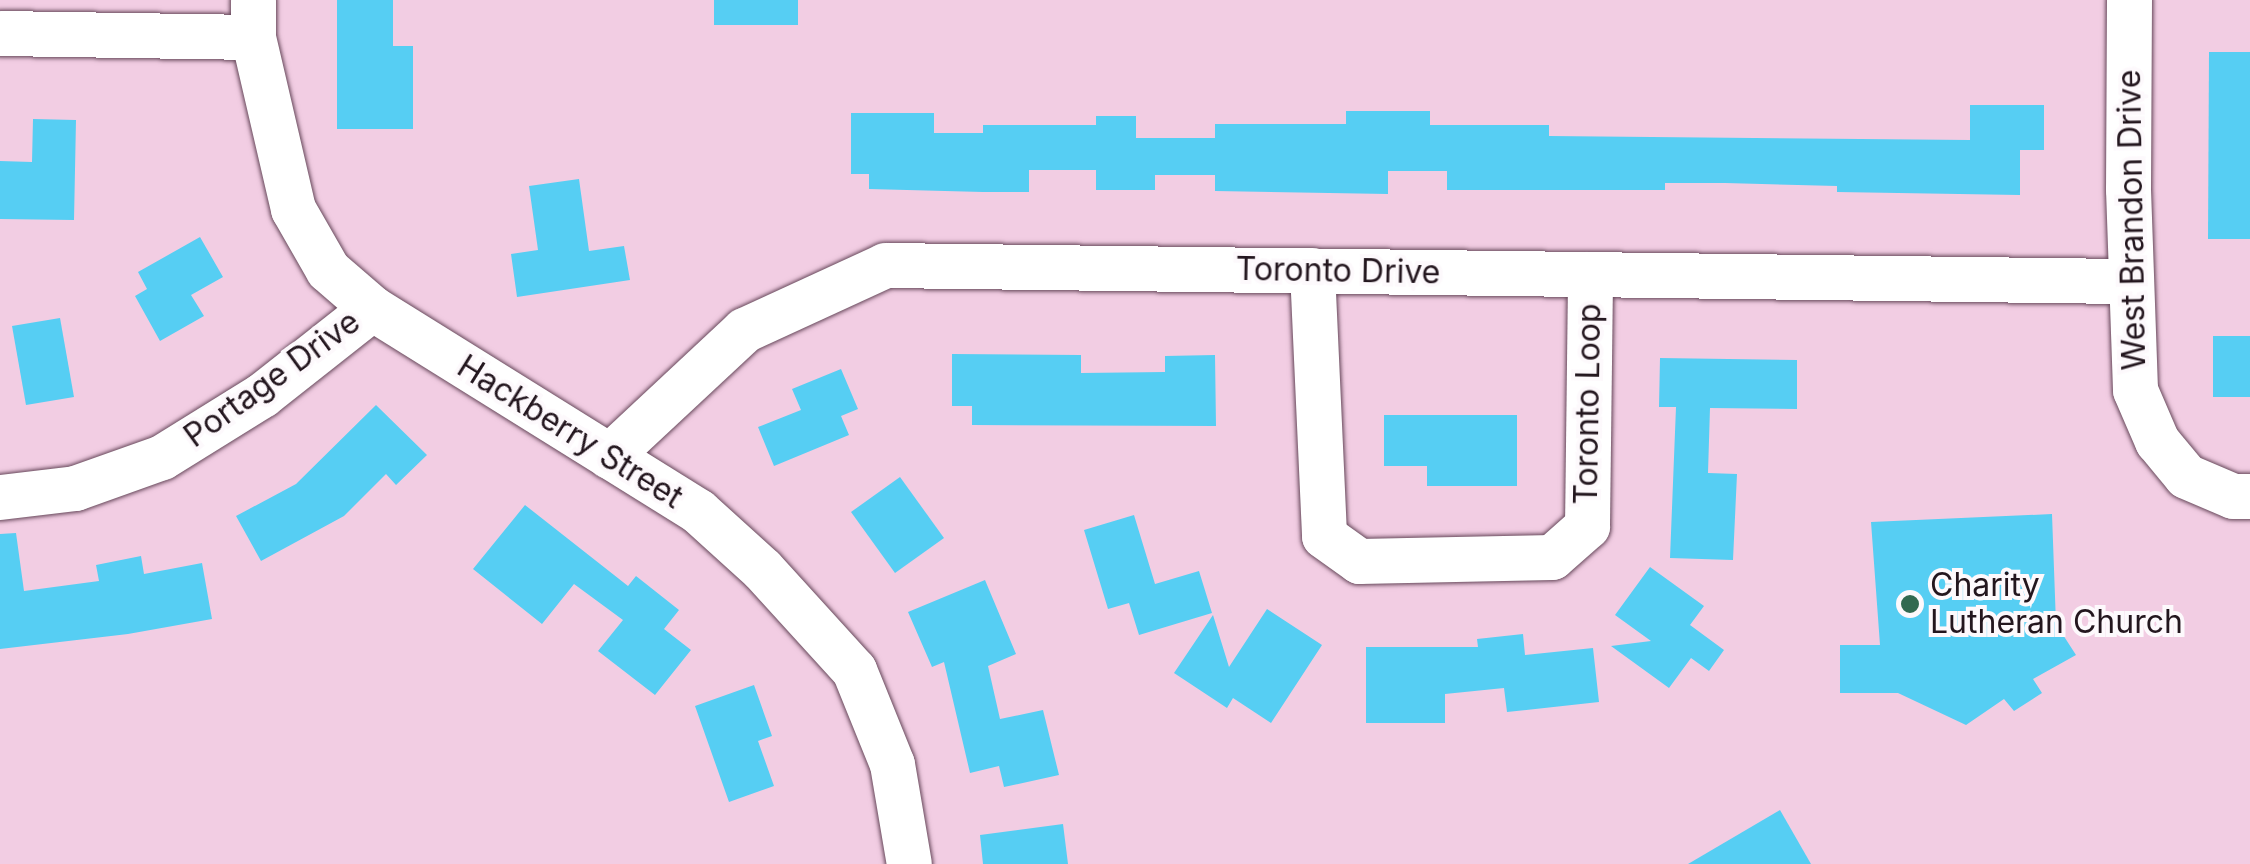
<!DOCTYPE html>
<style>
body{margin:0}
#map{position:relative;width:2250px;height:864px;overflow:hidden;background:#f2cde3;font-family:Inter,sans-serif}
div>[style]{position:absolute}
.building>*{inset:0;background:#56cef3}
.roads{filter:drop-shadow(0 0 2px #67485b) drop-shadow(0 0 2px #67485b)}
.minor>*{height:45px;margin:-22.5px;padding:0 22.5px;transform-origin:22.5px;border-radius:22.5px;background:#fff}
.dots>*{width:28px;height:28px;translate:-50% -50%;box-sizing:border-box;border:5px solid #fdf9fc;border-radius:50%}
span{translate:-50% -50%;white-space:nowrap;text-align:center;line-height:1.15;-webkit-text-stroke:8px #fdf9fc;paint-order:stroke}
.street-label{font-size:32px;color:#23161e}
.poi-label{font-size:32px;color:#23161e}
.left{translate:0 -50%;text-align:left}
</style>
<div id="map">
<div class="building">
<div style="clip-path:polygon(337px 0,393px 0,393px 46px,413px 46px,413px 129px,337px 129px)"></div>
<div style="clip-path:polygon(714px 0,798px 0,798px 25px,714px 25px)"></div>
<div style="clip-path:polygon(2209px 52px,2250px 52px,2250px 239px,2208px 239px)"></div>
<div style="clip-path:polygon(1970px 105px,2044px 105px,2044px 150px,2020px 150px,2020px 195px,1837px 192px,1837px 186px,1725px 183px,1665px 183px,1665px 190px,1447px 190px,1447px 171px,1388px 171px,1388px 194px,1215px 191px,1215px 175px,1155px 175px,1155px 190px,1096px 190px,1096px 170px,1029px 170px,1029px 192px,983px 192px,869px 189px,869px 174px,851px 174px,851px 113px,934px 113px,934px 133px,983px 133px,983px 125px,1096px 125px,1096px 116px,1136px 116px,1136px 138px,1215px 138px,1215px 124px,1346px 124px,1346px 111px,1430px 111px,1430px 125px,1549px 125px,1549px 136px,1970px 140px)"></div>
<div style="clip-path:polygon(33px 119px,76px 120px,74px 220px,0 219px,0 161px,32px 162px)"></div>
<div style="clip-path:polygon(579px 179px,589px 251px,624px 246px,630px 280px,517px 297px,511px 254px,538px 250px,529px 186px)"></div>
<div style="clip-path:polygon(200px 237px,223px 277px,191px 295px,204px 316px,160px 341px,135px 296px,147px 289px,138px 272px)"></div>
<div style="clip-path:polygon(60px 318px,74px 397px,26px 405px,12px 326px)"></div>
<div style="clip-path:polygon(2213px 336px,2250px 336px,2250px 397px,2213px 397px)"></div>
<div style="clip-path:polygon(952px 354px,1081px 355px,1081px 373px,1165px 372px,1165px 356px,1215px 355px,1216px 426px,972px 425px,972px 406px,952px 406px)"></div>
<div style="clip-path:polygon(1660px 358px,1797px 360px,1797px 409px,1710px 408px,1708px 473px,1737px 474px,1733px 560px,1670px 558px,1676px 407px,1659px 407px)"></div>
<div style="clip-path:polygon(841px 369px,858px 409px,841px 416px,849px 435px,774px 466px,758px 427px,801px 410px,792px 389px)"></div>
<div style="clip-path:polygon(376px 405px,427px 455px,396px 485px,386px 474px,344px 516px,261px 561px,236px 516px,296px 484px)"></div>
<div style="clip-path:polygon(1384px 415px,1517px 415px,1517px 486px,1427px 486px,1427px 466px,1384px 466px)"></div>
<div style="clip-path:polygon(900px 477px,944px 538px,895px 573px,851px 512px)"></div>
<div style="clip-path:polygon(525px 505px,628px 586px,636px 576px,679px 610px,664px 629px,691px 650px,655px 695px,598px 651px,623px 620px,574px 584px,542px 624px,473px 569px)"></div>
<div style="clip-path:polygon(2052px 514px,2056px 624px,2076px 655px,2033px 679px,2042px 693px,2014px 711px,2004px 699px,1966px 725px,1898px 693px,1840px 693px,1840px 645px,1880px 645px,1871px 522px)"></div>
<div style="clip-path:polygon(1134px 515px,1155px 584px,1199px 571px,1212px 613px,1139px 635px,1129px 603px,1108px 609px,1084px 530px)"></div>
<div style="clip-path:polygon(16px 533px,24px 591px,99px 581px,96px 565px,141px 556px,144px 574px,202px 563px,212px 619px,128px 634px,0 649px,0 534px)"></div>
<div style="clip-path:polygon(1650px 567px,1704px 606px,1690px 625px,1724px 650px,1709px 671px,1691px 658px,1669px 688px,1611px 646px,1651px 641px,1615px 615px)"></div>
<div style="clip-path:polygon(985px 580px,1016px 654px,988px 666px,1000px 719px,1043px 710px,1059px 775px,1004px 787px,999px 766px,970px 773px,944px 662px,932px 667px,908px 612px)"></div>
<div style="clip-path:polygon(1267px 609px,1322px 645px,1271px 723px,1233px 698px,1227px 708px,1174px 673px,1213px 615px,1229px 667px)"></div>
<div style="clip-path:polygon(1523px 634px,1525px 655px,1593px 648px,1599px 702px,1507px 712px,1504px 688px,1445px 694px,1445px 723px,1366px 723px,1366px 647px,1478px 647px,1477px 639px)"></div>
<div style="clip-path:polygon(754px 685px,772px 736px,758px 741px,774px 786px,729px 802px,695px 706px)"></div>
<div style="clip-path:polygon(1780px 810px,1811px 864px,1688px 864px)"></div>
<div style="clip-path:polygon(1063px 824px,1068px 864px,983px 864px,980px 835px)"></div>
</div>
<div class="roads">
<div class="minor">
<div style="left:253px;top:0;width:37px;rotate:90deg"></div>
<div style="left:253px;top:37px;width:177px;rotate:76.9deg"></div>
<div style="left:293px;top:209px;width:70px;rotate:60.2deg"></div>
<div style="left:328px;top:270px;width:58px;rotate:40.8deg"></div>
<div style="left:372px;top:308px;width:384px;rotate:31.9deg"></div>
<div style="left:698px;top:511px;width:86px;rotate:42.2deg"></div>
<div style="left:762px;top:569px;width:137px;rotate:47.7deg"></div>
<div style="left:854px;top:670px;width:101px;rotate:68deg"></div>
<div style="left:892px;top:764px;width:101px;rotate:80.4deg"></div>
<div style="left:2129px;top:0;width:189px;rotate:90.3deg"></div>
<div style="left:2128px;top:189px;width:201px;rotate:88deg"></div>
<div style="left:2135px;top:390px;width:56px;rotate:66.7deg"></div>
<div style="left:2157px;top:441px;width:45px;rotate:50.4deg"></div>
<div style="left:2186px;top:476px;width:51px;rotate:23.1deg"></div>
<div style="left:2233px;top:496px;width:17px"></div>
<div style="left:0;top:33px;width:253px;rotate:0.9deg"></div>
<div style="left:1312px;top:270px;width:266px;rotate:87.4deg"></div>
<div style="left:1324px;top:536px;width:43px;rotate:35.5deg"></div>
<div style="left:1359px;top:561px;width:193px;rotate:-1.2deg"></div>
<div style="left:1552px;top:557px;width:47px;rotate:-41.5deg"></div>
<div style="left:1587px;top:526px;width:252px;rotate:-89.3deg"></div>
<div style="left:609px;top:456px;width:185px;rotate:-43deg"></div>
<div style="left:744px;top:330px;width:155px;rotate:-24.7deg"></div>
<div style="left:885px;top:265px;width:1246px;rotate:0.74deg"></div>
<div style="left:0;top:497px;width:76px;rotate:-6.8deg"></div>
<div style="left:75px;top:488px;width:92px;rotate:-19.6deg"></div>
<div style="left:162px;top:457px;width:118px;rotate:-31.8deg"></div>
<div style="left:262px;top:395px;width:140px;rotate:-38.3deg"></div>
</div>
</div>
<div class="dots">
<div style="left:1910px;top:604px;background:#326950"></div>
</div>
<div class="street-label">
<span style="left:2132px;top:220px;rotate:-91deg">West Brandon Drive</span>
<span style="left:1338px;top:271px;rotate:1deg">Toronto Drive</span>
<span style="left:272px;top:379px;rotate:-36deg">Portage Drive</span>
<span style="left:1588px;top:404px;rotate:-89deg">Toronto Loop</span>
<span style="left:570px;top:432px;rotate:32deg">Hackberry Street</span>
</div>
<div class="poi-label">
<span class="left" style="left:1930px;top:604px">Charity<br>Lutheran Church</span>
</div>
</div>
